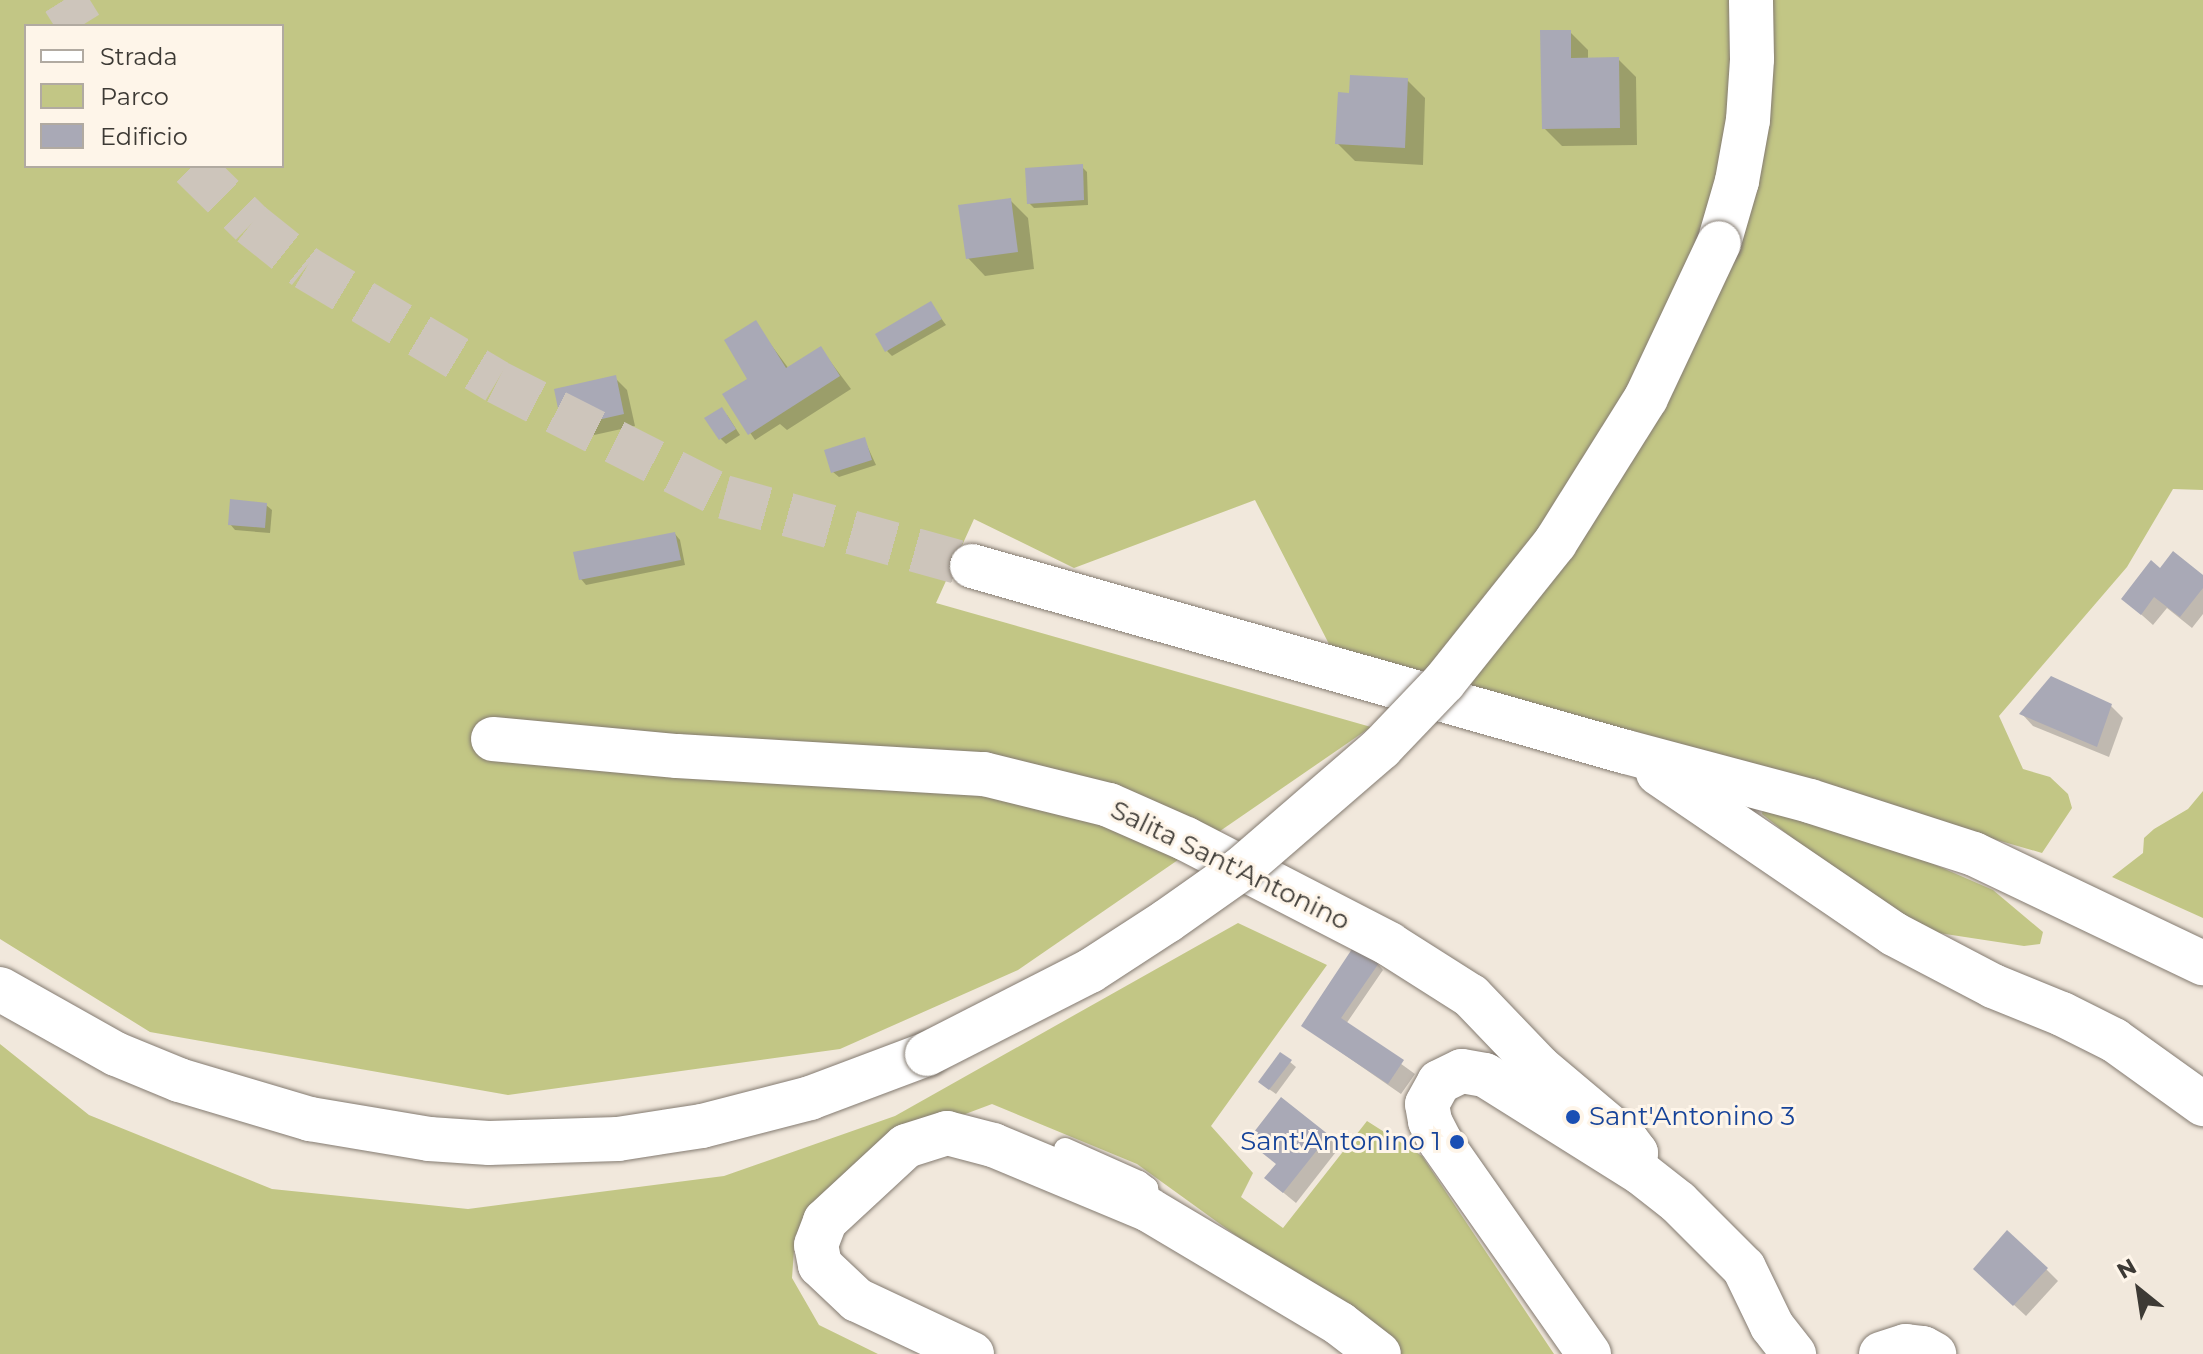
<!DOCTYPE html>
<style>
body{margin:0}
#map{position:relative;width:2203px;height:1354px;overflow:hidden;background:#f1e8dc;font-family:Montserrat,sans-serif}
div>[style]{position:absolute}
.green>*{inset:0;background:#c2c685}
.shadow>*{inset:0;background:#0003}
.building>*{inset:0;background:#a9a9b6}
.motorway-tunnel>*{height:44px;margin-top:-22px;transform-origin:0;background:repeating-linear-gradient(90deg,#cdc5bb 0 44px,transparent 0 66px)}
.roads{filter:drop-shadow(0 0 2px #847b71) drop-shadow(0 0 2px #847b71)}
.service>*{height:22px;margin:-11px;padding:0 11px;transform-origin:11px;border-radius:11px;background:#fff}
.minor>*{height:44px;margin:-22px;padding:0 22px;transform-origin:22px;border-radius:22px;background:#fff}
.motorway>*{height:44px;margin:-22px;padding:0 22px;transform-origin:22px;border-radius:22px;background:#fff}
.bridges{filter:drop-shadow(0 0 2px #847b71) drop-shadow(0 0 2px #847b71)}
.motorway-bridge>*{height:44px;margin:-22px;padding:0 22px;transform-origin:22px;border-radius:22px;background:#fff}
.dots>*{width:22px;height:22px;translate:-50% -50%;box-sizing:border-box;border:4px solid #fef5e9;border-radius:50%}
span{translate:-50% -50%;white-space:nowrap;text-align:center;line-height:1.15;-webkit-text-stroke:6px #fef5e9;paint-order:stroke}
.street-label{font-size:26px;color:#3d3a35}
.transit-label{font-size:26px;color:#164399}
.left{translate:0 -50%;text-align:left}
.right{translate:-100% -50%;text-align:right}
.legend{position:absolute;left:24px;top:24px;width:260px;height:144px;box-sizing:border-box;background:#fef5e9;border:2px solid #b1aaa1;margin:0;padding:10px 14px;list-style:none;font-size:24px;color:#3d3a35}
.legend li{display:flex;align-items:center;gap:16px;height:40px}
.legend b{width:40px;border:2px solid #b1aaa1}
.north{position:absolute;left:2099px;top:1250px;width:80px;height:80px;-webkit-text-stroke:6px #fef5e9;paint-order:stroke;rotate:330deg;font-size:22px;font-weight:700;line-height:32px;text-align:center;color:#3d3a35}
.north::after{content:'';display:block;margin:auto;width:28px;height:36px;background:#3d3a35;clip-path:polygon(50% 0,100% 100%,50% 72%,0 100%)}
</style>
<div id="map">
<div class="green">
<div style="clip-path:polygon(evenodd,0 0,2203px 0,2203px 490px,2173px 489px,2127px 567px,1999px 716px,2023px 769px,2050px 777px,2068px 794px,2072px 808px,2042px 853px,1330px 646px,1255px 500px,1074px 568px,974px 519px,936px 603px,1371px 727px,1018px 970px,840px 1049px,508px 1095px,150px 1032px,0 939px,0 0,26px 26px,282px 26px,282px 166px,26px 166px,26px 26px)"></div>
<div style="clip-path:polygon(2203px 791px,2203px 918px,2112px 877px,2143px 853px,2144px 838px,2154px 829px,2188px 809px)"></div>
<div style="clip-path:polygon(1764px 803px,1892px 846px,1993px 890px,2043px 932px,2040px 944px,2024px 946px,1919px 930px,1889px 915px,1762px 814px)"></div>
<div style="clip-path:polygon(1238px 923px,1327px 965px,1211px 1126px,1253px 1173px,1241px 1197px,1283px 1228px,1367px 1121px,1422px 1156px,1554px 1354px,1400px 1354px,1137px 1164px,992px 1104px,880px 1146px,795px 1236px,792px 1278px,819px 1325px,878px 1354px,0 1354px,0 1044px,89px 1115px,272px 1189px,468px 1209px,724px 1176px,895px 1116px)"></div>
</div>
<div class="shadow">
<div style="clip-path:polygon(1570px 32px,1588px 50px,1588px 59px,1618px 59px,1636px 77px,1637px 145px,1562px 146px,1544px 128px)"></div>
<div style="clip-path:polygon(1407px 80px,1425px 98px,1423px 165px,1355px 161px,1337px 143px,1351px 95px)"></div>
<div style="clip-path:polygon(1082px 167px,1087px 172px,1088px 205px,1034px 208px,1029px 203px)"></div>
<div style="clip-path:polygon(1010px 200px,1028px 218px,1034px 269px,985px 276px,968px 258px)"></div>
<div style="clip-path:polygon(930px 303px,946px 325px,892px 356px,887px 351px)"></div>
<div style="clip-path:polygon(755px 323px,789px 369px,821px 349px,851px 389px,787px 430px,780px 424px,755px 440px,725px 395px,747px 381px)"></div>
<div style="clip-path:polygon(615px 378px,627px 390px,635px 426px,576px 439px,564px 427px)"></div>
<div style="clip-path:polygon(727px 415px,740px 435px,726px 444px,720px 438px)"></div>
<div style="clip-path:polygon(864px 439px,876px 465px,839px 477px,833px 472px)"></div>
<div style="clip-path:polygon(266px 505px,272px 510px,270px 533px,235px 530px,230px 524px)"></div>
<div style="clip-path:polygon(675px 534px,680px 540px,685px 565px,586px 585px,581px 579px)"></div>
<div style="clip-path:polygon(2160px 571px,2203px 578px,2203px 614px,2192px 628px,2167px 608px,2153px 625px,2124px 599px)"></div>
<div style="clip-path:polygon(2111px 706px,2123px 718px,2109px 757px,2033px 726px,2022px 714px)"></div>
<div style="clip-path:polygon(1378px 964px,1383px 970px,1346px 1024px,1415px 1074px,1401px 1094px,1303px 1026px)"></div>
<div style="clip-path:polygon(1290px 1062px,1296px 1067px,1276px 1094px,1266px 1087px)"></div>
<div style="clip-path:polygon(1327px 1136px,1339px 1148px,1296px 1203px,1279px 1189px,1278px 1165px)"></div>
<div style="clip-path:polygon(2046px 1269px,2058px 1281px,2026px 1316px,1987px 1280px)"></div>
</div>
<div class="building">
<div style="clip-path:polygon(1540px 30px,1571px 30px,1571px 58px,1619px 57px,1620px 128px,1542px 129px)"></div>
<div style="clip-path:polygon(1350px 75px,1408px 78px,1405px 148px,1335px 144px,1338px 92px,1349px 93px)"></div>
<div style="clip-path:polygon(1083px 164px,1084px 200px,1027px 204px,1025px 168px)"></div>
<div style="clip-path:polygon(1011px 198px,1018px 252px,966px 259px,958px 205px)"></div>
<div style="clip-path:polygon(931px 301px,942px 319px,885px 352px,875px 334px)"></div>
<div style="clip-path:polygon(756px 320px,786px 368px,821px 346px,840px 376px,748px 435px,722px 394px,747px 379px,724px 340px)"></div>
<div style="clip-path:polygon(616px 375px,624px 414px,562px 428px,554px 389px)"></div>
<div style="clip-path:polygon(722px 407px,736px 429px,719px 440px,704px 418px)"></div>
<div style="clip-path:polygon(865px 437px,872px 460px,831px 473px,824px 450px)"></div>
<div style="clip-path:polygon(230px 499px,267px 503px,265px 528px,228px 525px)"></div>
<div style="clip-path:polygon(675px 532px,681px 560px,579px 580px,573px 552px)"></div>
<div style="clip-path:polygon(2173px 551px,2203px 575px,2203px 588px,2180px 617px,2154px 597px,2141px 615px,2121px 599px,2151px 560px,2160px 568px)"></div>
<div style="clip-path:polygon(2051px 676px,2112px 704px,2097px 747px,2019px 714px)"></div>
<div style="clip-path:polygon(1352px 949px,1379px 963px,1341px 1018px,1404px 1060px,1388px 1084px,1301px 1026px)"></div>
<div style="clip-path:polygon(1280px 1052px,1292px 1060px,1269px 1090px,1258px 1082px)"></div>
<div style="clip-path:polygon(1281px 1097px,1329px 1135px,1283px 1193px,1264px 1178px,1276px 1164px,1247px 1141px)"></div>
<div style="clip-path:polygon(2007px 1230px,2048px 1268px,2013px 1306px,1973px 1269px)"></div>
</div>
<div class="motorway-tunnel">
<div style="left:64px;top:0;width:31px;rotate:58deg"></div>
<div style="left:192px;top:166px;width:83px;rotate:44.5deg"></div>
<div style="left:251px;top:224px;width:70px;rotate:38.7deg"></div>
<div style="left:306px;top:268px;width:222px;rotate:30.8deg"></div>
<div style="left:497px;top:382px;width:254px;rotate:26.9deg"></div>
<div style="left:724px;top:497px;width:257px;rotate:15.5deg"></div>
</div>
<div class="roads">
<div class="service">
<div style="left:1065px;top:1149px;width:81px;rotate:24deg"></div>
<div style="left:1139px;top:1182px;width:10px;rotate:37deg"></div>
<div style="left:1147px;top:1188px;width:15px;rotate:79deg"></div>
</div>
<div class="minor">
<div style="left:493px;top:739px;width:185px;rotate:5.3deg"></div>
<div style="left:677px;top:756px;width:308px;rotate:3.4deg"></div>
<div style="left:984px;top:774px;width:129px;rotate:13.9deg"></div>
<div style="left:1109px;top:805px;width:84px;rotate:23.8deg"></div>
<div style="left:1186px;top:839px;width:229px;rotate:27.3deg"></div>
<div style="left:1389px;top:944px;width:97px;rotate:32.4deg"></div>
<div style="left:1471px;top:996px;width:98px;rotate:46.2deg"></div>
<div style="left:1539px;top:1067px;width:115px;rotate:40.1deg"></div>
<div style="left:1627px;top:1141px;width:15px;rotate:53deg"></div>
<div style="left:1636px;top:1153px;width:14px;rotate:111deg"></div>
<div style="left:972px;top:1354px;width:127px;rotate:-154.8deg"></div>
<div style="left:857px;top:1300px;width:51px;rotate:-136.6deg"></div>
<div style="left:820px;top:1265px;width:20px;rotate:-101deg"></div>
<div style="left:816px;top:1245px;width:26px;rotate:-69deg"></div>
<div style="left:825px;top:1221px;width:110px;rotate:-42.8deg"></div>
<div style="left:906px;top:1146px;width:43px;rotate:-17.6deg"></div>
<div style="left:947px;top:1133px;width:48px;rotate:14.6deg"></div>
<div style="left:993px;top:1145px;width:169px;rotate:22.6deg"></div>
<div style="left:1149px;top:1210px;width:222px;rotate:30.8deg"></div>
<div style="left:1340px;top:1324px;width:49px;rotate:37.6deg"></div>
<div style="left:1589px;top:1354px;width:260px;rotate:-125deg"></div>
<div style="left:1440px;top:1141px;width:22px;rotate:-117deg"></div>
<div style="left:1430px;top:1121px;width:17px;rotate:-100deg"></div>
<div style="left:1427px;top:1104px;width:25px;rotate:-61deg"></div>
<div style="left:1439px;top:1082px;width:25px;rotate:-26deg"></div>
<div style="left:1462px;top:1071px;width:23px;rotate:10deg"></div>
<div style="left:1485px;top:1075px;width:184px;rotate:32.1deg"></div>
<div style="left:1641px;top:1173px;width:47px;rotate:38.1deg"></div>
<div style="left:1678px;top:1202px;width:93px;rotate:45deg"></div>
<div style="left:1744px;top:1268px;width:64px;rotate:64.2deg"></div>
<div style="left:1772px;top:1326px;width:36px;rotate:52deg"></div>
<div style="left:1881px;top:1354px;width:26px;rotate:-18deg"></div>
<div style="left:1906px;top:1346px;width:17px;rotate:7deg"></div>
<div style="left:1923px;top:1348px;width:13px;rotate:29deg"></div>
</div>
<div class="motorway">
<div style="left:1719px;top:243px;width:65px;rotate:-73.8deg"></div>
<div style="left:1737px;top:181px;width:62px;rotate:-79.8deg"></div>
<div style="left:1748px;top:120px;width:61px;rotate:-86.2deg"></div>
<div style="left:1752px;top:59px;width:59px;rotate:-91deg"></div>
<div style="left:972px;top:566px;width:680px;rotate:15.88deg"></div>
<div style="left:1626px;top:752px;width:190px;rotate:14.9deg"></div>
<div style="left:1810px;top:801px;width:172px;rotate:17.9deg"></div>
<div style="left:1974px;top:854px;width:254px;rotate:25.5deg"></div>
<div style="left:1658px;top:773px;width:286px;rotate:34.3deg"></div>
<div style="left:1894px;top:934px;width:112px;rotate:27.7deg"></div>
<div style="left:1993px;top:986px;width:74px;rotate:22.1deg"></div>
<div style="left:2062px;top:1014px;width:58px;rotate:26.6deg"></div>
<div style="left:2114px;top:1040px;width:110px;rotate:35.7deg"></div>
<div style="left:0;top:989px;width:133px;rotate:29.3deg"></div>
<div style="left:116px;top:1054px;width:68px;rotate:22.4deg"></div>
<div style="left:179px;top:1080px;width:137px;rotate:16.6deg"></div>
<div style="left:310px;top:1119px;width:121px;rotate:9.5deg"></div>
<div style="left:429px;top:1139px;width:60px;rotate:3.8deg"></div>
<div style="left:489px;top:1143px;width:129px;rotate:-1.8deg"></div>
<div style="left:618px;top:1139px;width:85px;rotate:-8.8deg"></div>
<div style="left:702px;top:1126px;width:112px;rotate:-14.5deg"></div>
<div style="left:810px;top:1098px;width:125px;rotate:-20.6deg"></div>
</div>
</div>
<div class="bridges">
<div class="motorway-bridge">
<div style="left:927px;top:1054px;width:183px;rotate:-27deg"></div>
<div style="left:1090px;top:971px;width:92px;rotate:-33deg"></div>
<div style="left:1167px;top:921px;width:92px;rotate:-35.2deg"></div>
<div style="left:1242px;top:868px;width:184px;rotate:-40.8deg"></div>
<div style="left:1381px;top:748px;width:91px;rotate:-46.3deg"></div>
<div style="left:1444px;top:682px;width:178px;rotate:-51.4deg"></div>
<div style="left:1555px;top:543px;width:171px;rotate:-57.9deg"></div>
<div style="left:1646px;top:398px;width:171px;rotate:-64.8deg"></div>
</div>
</div>
<div class="dots">
<div style="left:1573px;top:1117px;background:#1a4fb4"></div>
<div style="left:1457px;top:1142px;background:#1a4fb4"></div>
</div>
<div class="street-label">
<span style="left:1230px;top:866px;rotate:26deg">Salita Sant'Antonino</span>
</div>
<div class="transit-label">
<span class="left" style="left:1589px;top:1117px">Sant'Antonino 3</span>
<span class="right" style="left:1441px;top:1142px">Sant'Antonino 1</span>
</div>
<ul class="legend">
<li><b style="height:10px;background:#fff"></b>Strada</li>
<li><b style="height:22px;background:#c2c685"></b>Parco</li>
<li><b style="height:22px;background:#a9a9b6"></b>Edificio</li>
</ul>
<div class="north">N</div>
</div>
